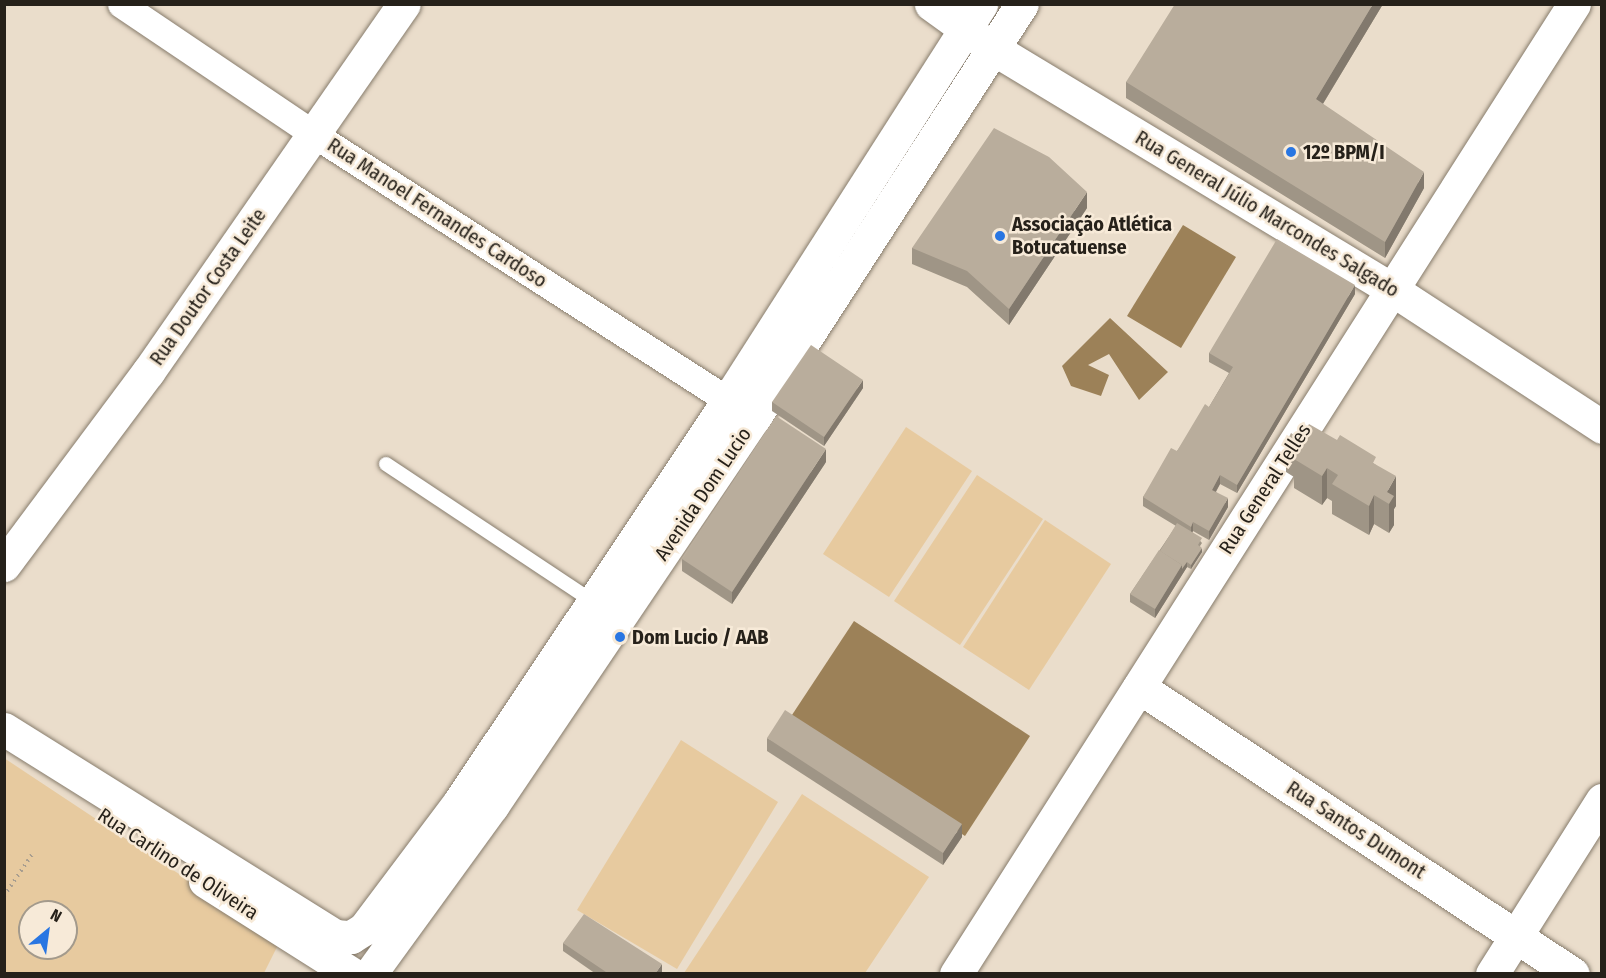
<!DOCTYPE html>
<meta charset="utf-8">
<style>
body{margin:0}
#map{position:relative;width:1606px;height:978px;overflow:hidden;background:#eaddcb;font-family:"Fira Sans Condensed",sans-serif}
div>[style]{position:absolute}
.green>*{inset:0;background:#e7ca9f}
.water>*{inset:0;background:#9c8158}
.path>*{height:4px;margin-top:-2px;transform-origin:0;background:repeating-linear-gradient(90deg,#a79d8f 0 1.5px,transparent 0 6px)}
.roads{filter:drop-shadow(0 0 2px #877c6c) drop-shadow(0 0 2px #877c6c)}
.lane>*{height:14px;margin:-7px;padding:0 7px;transform-origin:7px;border-radius:7px;background:#fff}
.street>*{height:27px;margin:-13.5px;padding:0 13.5px;transform-origin:13.5px;border-radius:13.5px;background:#fff}
.secondary>*{height:33px;margin:-16.5px;padding:0 16.5px;transform-origin:16.5px;border-radius:16.5px;background:#fff}
.wall>*{inset:0;background:#9f9586}
.shaded-wall>*{inset:0;background:#82796d}
.building>*{inset:0;background:#b9ad9c}
.dots>*{width:16px;height:16px;translate:-50% -50%;box-sizing:border-box;border:3px solid #f7ead8;border-radius:50%}
span{translate:-50% -50%;white-space:nowrap;text-align:center;line-height:1.15;-webkit-text-stroke:5px #f7ead8;paint-order:stroke}
.poi-label{font-size:20px;color:#26211a;font-weight:700}
.left{translate:0 -50%;text-align:left}
.street-label{font-size:20px;color:#26211a}
.frame{position:absolute;inset:0;border:6px solid #26211a;pointer-events:none}
.north{position:absolute;left:18px;top:900px;width:60px;height:60px;box-sizing:border-box;background:#f7ead8;border:2px solid #a39a8c;border-radius:50%;rotate:29deg;font-size:16px;font-weight:700;line-height:24px;text-align:center;color:#26211a}
.north::after{content:'';display:block;margin:auto;width:21px;height:27px;background:#2976e2;clip-path:polygon(50% 0,100% 100%,50% 72%,0 100%)}
</style>
<div id="map">
<div class="green">
<div style="clip-path:polygon(906px 427px,972px 471px,889px 597px,823px 554px)"></div>
<div style="clip-path:polygon(977px 475px,1043px 519px,960px 645px,894px 601px)"></div>
<div style="clip-path:polygon(1045px 520px,1111px 564px,1029px 690px,963px 647px)"></div>
<div style="clip-path:polygon(681px 740px,778px 802px,677px 969px,577px 910px)"></div>
<div style="clip-path:polygon(evenodd,4px 758px,280px 941px,264px 973px,5px 973px,4px 758px,30px 912px,66px 912px,66px 948px,30px 948px,30px 912px)"></div>
<div style="clip-path:polygon(802px 794px,929px 877px,865px 973px,684px 973px)"></div>
</div>
<div class="water">
<div style="clip-path:polygon(1183px 225px,1236px 257px,1181px 348px,1127px 316px)"></div>
<div style="clip-path:polygon(1110px 318px,1168px 372px,1139px 400px,1109px 354px,1088px 365px,1109px 375px,1101px 396px,1071px 386px,1062px 366px)"></div>
<div style="clip-path:polygon(854px 621px,1030px 736px,965px 836px,788px 721px)"></div>
</div>
<div class="path">
<div style="left:4px;top:896px;width:52px;rotate:-56deg"></div>
</div>
<div class="roads">
<div class="lane">
<div style="left:386px;top:464px;width:247px;rotate:33.6deg"></div>
</div>
<div class="street">
<div style="left:121px;top:4px;width:234px;rotate:34deg"></div>
<div style="left:315px;top:135px;width:509px;rotate:32.72deg"></div>
</div>
<div class="secondary">
<div style="left:931px;top:4px;width:75px;rotate:35.8deg"></div>
<div style="left:992px;top:48px;width:468px;rotate:31.1deg"></div>
<div style="left:1393px;top:290px;width:250px;rotate:33.2deg"></div>
<div style="left:4px;top:565px;width:241px;rotate:-53.3deg"></div>
<div style="left:148px;top:372px;width:448px;rotate:-55.2deg"></div>
<div style="left:1139px;top:687px;width:520px;rotate:33.48deg"></div>
<div style="left:4px;top:729px;width:390px;rotate:32deg"></div>
<div style="left:335px;top:936px;width:16px;rotate:4deg"></div>
<div style="left:351px;top:937px;width:15px;rotate:-32deg"></div>
<div style="left:364px;top:929px;width:160px;rotate:-53.1deg"></div>
<div style="left:460px;top:801px;width:482px;rotate:-56.2deg"></div>
<div style="left:728px;top:400px;width:470px;rotate:-57.4deg"></div>
<div style="left:205px;top:881px;width:174px;rotate:32.3deg"></div>
<div style="left:370px;top:974px;width:208px;rotate:-54deg"></div>
<div style="left:492px;top:806px;width:468px;rotate:-56deg"></div>
<div style="left:754px;top:418px;width:493px;rotate:-57.1deg"></div>
<div style="left:956px;top:974px;width:1150px;rotate:-57.5deg"></div>
<div style="left:1492px;top:974px;width:206px;rotate:-57.7deg"></div>
</div>
</div>
<div class="wall">
<div style="clip-path:polygon(1383px 4px,1323px 104px,1424px 188px,1385px 258px,1126px 98px,1126px 82px)"></div>
<div style="clip-path:polygon(1087px 208px,1009px 325px,967px 287px,912px 264px,912px 248px)"></div>
<div style="clip-path:polygon(1355px 294px,1237px 493px,1220px 484px,1216px 492px,1228px 507px,1209px 540px,1193px 531px,1192px 532px,1202px 543px,1200px 546px,1202px 552px,1191px 569px,1187px 567px,1155px 618px,1130px 602px,1130px 594px,1176px 526px,1143px 506px,1143px 497px,1177px 451px,1209px 407px,1229px 373px,1209px 362px,1209px 353px)"></div>
<div style="clip-path:polygon(863px 388px,824px 446px,772px 411px,772px 402px)"></div>
<div style="clip-path:polygon(1300px 439px,1337px 440px,1376px 465px,1396px 506px,1394px 509px,1394px 525px,1389px 533px,1374px 524px,1369px 535px,1332px 514px,1332px 501px,1327px 498px,1322px 505px,1294px 488px,1294px 477px,1286px 472px,1286px 443px)"></div>
<div style="clip-path:polygon(826px 462px,732px 604px,682px 571px,682px 559px)"></div>
<div style="clip-path:polygon(767px 738px,962px 837px,943px 865px,767px 751px)"></div>
<div style="clip-path:polygon(563px 943px,662px 973px,661px 974px,596px 974px,563px 951px)"></div>
</div>
<div class="shaded-wall">
<div style="clip-path:polygon(1373px 4px,1383px 4px,1316px 115px,1316px 99px)"></div>
<div style="clip-path:polygon(1424px 172px,1424px 188px,1385px 258px,1385px 242px)"></div>
<div style="clip-path:polygon(1087px 192px,1087px 208px,1009px 325px,1009px 309px)"></div>
<div style="clip-path:polygon(1355px 285px,1355px 294px,1237px 493px,1237px 485px)"></div>
<div style="clip-path:polygon(863px 380px,863px 388px,824px 446px,824px 437px)"></div>
<div style="clip-path:polygon(826px 449px,826px 462px,732px 604px,732px 592px)"></div>
<div style="clip-path:polygon(1327px 468px,1327px 498px,1322px 505px,1322px 476px)"></div>
<div style="clip-path:polygon(1220px 475px,1220px 484px,1212px 498px,1212px 490px)"></div>
<div style="clip-path:polygon(1396px 476px,1396px 506px,1394px 509px,1394px 525px,1389px 533px,1389px 504px,1387px 492px)"></div>
<div style="clip-path:polygon(1374px 495px,1374px 524px,1369px 535px,1369px 506px)"></div>
<div style="clip-path:polygon(1228px 498px,1228px 507px,1209px 540px,1209px 531px)"></div>
<div style="clip-path:polygon(1193px 522px,1193px 531px,1191px 535px,1191px 527px)"></div>
<div style="clip-path:polygon(1202px 548px,1202px 552px,1191px 569px,1191px 565px)"></div>
<div style="clip-path:polygon(1187px 562px,1187px 567px,1155px 618px,1155px 609px,1182px 565px)"></div>
<div style="clip-path:polygon(962px 824px,962px 837px,943px 865px,943px 853px)"></div>
<div style="clip-path:polygon(662px 964px,662px 973px,661px 974px,655px 974px)"></div>
</div>
<div class="building">
<div style="clip-path:polygon(1175px 4px,1373px 4px,1316px 99px,1424px 172px,1385px 242px,1126px 82px)"></div>
<div style="clip-path:polygon(994px 128px,1049px 157px,1087px 192px,1009px 309px,967px 271px,912px 248px)"></div>
<div style="clip-path:polygon(1277px 239px,1355px 285px,1237px 485px,1220px 475px,1212px 490px,1228px 498px,1209px 531px,1193px 522px,1191px 527px,1143px 497px,1171px 448px,1177px 451px,1205px 404px,1209px 407px,1233px 367px,1209px 353px)"></div>
<div style="clip-path:polygon(811px 345px,863px 380px,824px 437px,772px 402px)"></div>
<div style="clip-path:polygon(776px 416px,826px 449px,732px 592px,682px 559px)"></div>
<div style="clip-path:polygon(1309px 424px,1337px 440px,1340px 435px,1376px 457px,1373px 463px,1396px 476px,1387px 492px,1394px 496px,1389px 504px,1374px 495px,1369px 506px,1332px 484px,1338px 475px,1327px 468px,1322px 476px,1294px 459px,1299px 450px,1286px 443px,1291px 433px,1300px 439px)"></div>
<div style="clip-path:polygon(1177px 523px,1202px 538px,1198px 545px,1202px 548px,1191px 565px,1187px 562px,1182px 569px,1182px 565px,1160px 551px)"></div>
<div style="clip-path:polygon(1159px 550px,1182px 565px,1155px 609px,1130px 594px)"></div>
<div style="clip-path:polygon(785px 710px,962px 824px,943px 853px,767px 738px)"></div>
<div style="clip-path:polygon(584px 914px,662px 964px,655px 974px,604px 974px,606px 972px,563px 943px)"></div>
</div>
<div class="dots">
<div style="left:1291px;top:152px;background:#2976e2"></div>
<div style="left:1000px;top:236px;background:#2976e2"></div>
<div style="left:620px;top:637px;background:#2976e2"></div>
</div>
<div class="poi-label">
<span class="left" style="left:1303px;top:152px">12º BPM/I</span>
<span class="left" style="left:1012px;top:236px">Associação Atlética<br>Botucatuense</span>
<span class="left" style="left:632px;top:637px">Dom Lucio / AAB</span>
</div>
<div class="street-label">
<span style="left:437px;top:213px;rotate:33deg">Rua Manoel Fernandes Cardoso</span>
<span style="left:1267px;top:214px;rotate:31deg">Rua General Júlio Marcondes Salgado</span>
<span style="left:208px;top:287px;rotate:-55deg">Rua Doutor Costa Leite</span>
<span style="left:1265px;top:489px;rotate:-57deg">Rua General Telles</span>
<span style="left:703px;top:494px;rotate:-56deg">Avenida Dom Lucio</span>
<span style="left:1356px;top:830px;rotate:33deg">Rua Santos Dumont</span>
<span style="left:178px;top:864px;rotate:33deg">Rua Carlino de Oliveira</span>
</div>
<div class="frame"></div>
<div class="north">N</div>
</div>
